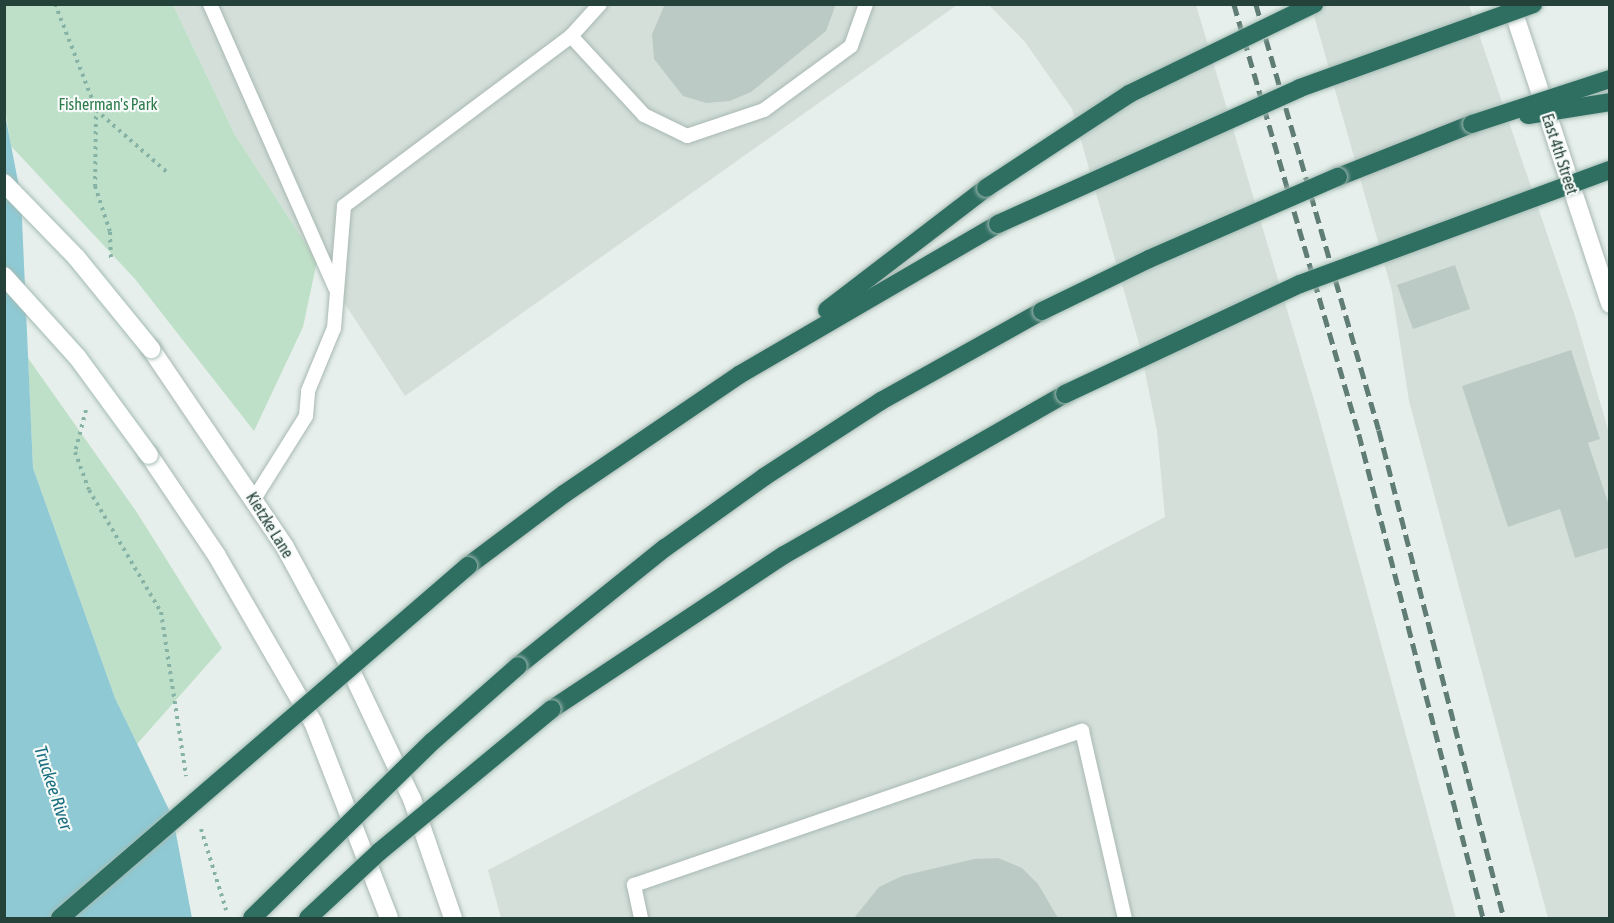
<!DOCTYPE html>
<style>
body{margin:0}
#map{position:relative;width:1614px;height:923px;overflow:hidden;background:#e6efeb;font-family:"Asap Condensed",sans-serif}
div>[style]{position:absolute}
.built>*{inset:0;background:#d4dfda}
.green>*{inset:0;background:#bfe0c8}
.water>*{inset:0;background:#8ec9d4}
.building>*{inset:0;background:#bbcac4}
.path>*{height:4px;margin-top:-2px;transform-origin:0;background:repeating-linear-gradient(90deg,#86b3a5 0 3px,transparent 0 7.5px)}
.roads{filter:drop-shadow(0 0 2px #a8b8b2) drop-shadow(0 0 2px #a8b8b2)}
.service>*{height:14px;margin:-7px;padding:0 7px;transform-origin:7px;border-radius:7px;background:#fff}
.secondary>*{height:18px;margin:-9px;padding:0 9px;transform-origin:9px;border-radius:9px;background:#fff}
.motorway>*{height:18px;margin:-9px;padding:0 9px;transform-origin:9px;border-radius:9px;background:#2f6f62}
.rail>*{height:4.5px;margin-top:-2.25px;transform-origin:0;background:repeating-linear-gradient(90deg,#5f7d75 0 12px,transparent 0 18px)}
.bridges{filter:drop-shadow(0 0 2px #a4bbb3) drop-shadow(0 0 2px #a4bbb3)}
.secondary-bridge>*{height:18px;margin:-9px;padding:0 9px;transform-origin:9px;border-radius:9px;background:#fff}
.motorway-bridge>*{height:18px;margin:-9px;padding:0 9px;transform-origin:9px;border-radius:9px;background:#2f6f62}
span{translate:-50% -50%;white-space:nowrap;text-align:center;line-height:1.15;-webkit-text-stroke:4.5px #f7fbf9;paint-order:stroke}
.park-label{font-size:16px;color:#2d7a4b}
.street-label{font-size:16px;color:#24423a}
.water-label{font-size:18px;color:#1c6f80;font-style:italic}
.frame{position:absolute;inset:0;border:6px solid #24423a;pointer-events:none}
</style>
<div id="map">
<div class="built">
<div style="clip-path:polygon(173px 5px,957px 5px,405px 396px,235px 135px)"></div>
<div style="clip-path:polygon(989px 5px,1196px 5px,1317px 410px,1456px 918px,501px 918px,488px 870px,1165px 517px,1157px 431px,1140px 347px,1072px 109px,1025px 42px)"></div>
<div style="clip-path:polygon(1311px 5px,1469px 5px,1575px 316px,1609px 433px,1609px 918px,1548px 918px,1409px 401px,1392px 291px)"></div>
</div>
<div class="green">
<div style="clip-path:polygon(4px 5px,173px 5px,235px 135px,317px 261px,303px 327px,254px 431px,135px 279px,11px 146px,5px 109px)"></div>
<div style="clip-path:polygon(28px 358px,136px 511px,222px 648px,137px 744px,115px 698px,33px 468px)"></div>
</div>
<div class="water">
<div style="clip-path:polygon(4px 109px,21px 197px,33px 468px,115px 698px,173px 818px,192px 918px,5px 918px)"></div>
</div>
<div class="building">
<div style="clip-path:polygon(665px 4px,836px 4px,826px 31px,751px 92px,730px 101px,706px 103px,683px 96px,654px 59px,652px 34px)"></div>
<div style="clip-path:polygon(1455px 265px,1470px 309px,1413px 329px,1397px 285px)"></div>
<div style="clip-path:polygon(1571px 350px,1600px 439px,1588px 443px,1610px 508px,1610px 547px,1575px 558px,1560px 509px,1508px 527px,1462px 386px)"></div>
<div style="clip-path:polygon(998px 858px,1022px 868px,1038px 884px,1058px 918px,854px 918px,879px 887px,902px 876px,974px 859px)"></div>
</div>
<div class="path">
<div style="left:55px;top:4px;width:113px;rotate:68.7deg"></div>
<div style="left:96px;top:109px;width:77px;rotate:90.7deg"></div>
<div style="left:95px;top:186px;width:48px;rotate:71.9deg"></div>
<div style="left:110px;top:232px;width:27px;rotate:88deg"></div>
<div style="left:96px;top:110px;width:96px;rotate:41.2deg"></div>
<div style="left:86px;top:410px;width:43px;rotate:104.7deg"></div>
<div style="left:75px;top:452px;width:40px;rotate:69.8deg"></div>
<div style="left:89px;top:490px;width:142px;rotate:59.5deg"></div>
<div style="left:161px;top:612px;width:166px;rotate:81.3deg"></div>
<div style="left:201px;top:829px;width:85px;rotate:72.8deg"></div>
</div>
<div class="roads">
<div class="service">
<div style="left:210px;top:4px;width:310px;rotate:66.2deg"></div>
<div style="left:571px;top:36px;width:108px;rotate:47.3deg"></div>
<div style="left:644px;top:115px;width:48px;rotate:26deg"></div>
<div style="left:687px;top:136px;width:81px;rotate:-18.7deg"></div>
<div style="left:764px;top:110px;width:108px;rotate:-36.3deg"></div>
<div style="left:851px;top:46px;width:45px;rotate:-70.3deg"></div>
<div style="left:254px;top:499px;width:98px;rotate:-57.9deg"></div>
<div style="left:306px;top:416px;width:25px;rotate:-85deg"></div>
<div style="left:308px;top:391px;width:68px;rotate:-67.6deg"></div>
<div style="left:334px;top:328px;width:122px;rotate:-85.3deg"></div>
<div style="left:344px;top:206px;width:284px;rotate:-36.8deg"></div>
<div style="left:571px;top:36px;width:43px;rotate:-47.8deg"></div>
<div style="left:641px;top:918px;width:34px;rotate:-102deg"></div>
<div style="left:634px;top:885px;width:474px;rotate:-19deg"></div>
<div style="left:1082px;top:731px;width:192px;rotate:77.1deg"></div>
</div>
<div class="secondary">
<div style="left:1511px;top:4px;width:316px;rotate:71.7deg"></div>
<div style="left:151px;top:349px;width:239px;rotate:55.9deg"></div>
<div style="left:285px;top:547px;width:126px;rotate:61.6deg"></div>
<div style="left:345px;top:658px;width:156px;rotate:64.6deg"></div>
<div style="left:412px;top:799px;width:126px;rotate:71deg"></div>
<div style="left:149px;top:455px;width:122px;rotate:56deg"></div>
<div style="left:217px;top:556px;width:192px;rotate:60deg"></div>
<div style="left:313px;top:722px;width:210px;rotate:68.8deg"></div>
</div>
<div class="motorway">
<div style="left:1338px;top:177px;width:144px;rotate:-21.6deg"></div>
<div style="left:827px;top:310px;width:200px;rotate:-37.5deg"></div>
<div style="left:468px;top:566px;width:120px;rotate:-36.9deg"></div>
<div style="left:564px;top:494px;width:212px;rotate:-34.2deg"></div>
<div style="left:739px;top:375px;width:300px;rotate:-30.2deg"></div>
<div style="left:518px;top:666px;width:189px;rotate:-38.8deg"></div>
<div style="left:665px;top:548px;width:122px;rotate:-35.6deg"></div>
<div style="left:764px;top:477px;width:140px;rotate:-33deg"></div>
<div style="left:881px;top:401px;width:184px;rotate:-29.2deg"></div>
<div style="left:552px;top:709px;width:278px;rotate:-33.6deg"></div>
<div style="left:784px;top:555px;width:324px;rotate:-29.8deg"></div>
</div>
</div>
<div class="rail">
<div style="left:1234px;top:4px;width:448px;rotate:73.8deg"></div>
<div style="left:1359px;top:434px;width:500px;rotate:75.6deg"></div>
<div style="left:1256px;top:4px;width:443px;rotate:73.9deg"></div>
<div style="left:1379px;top:430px;width:504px;rotate:75.63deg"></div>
</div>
<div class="bridges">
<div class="secondary-bridge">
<div style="left:4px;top:183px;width:103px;rotate:45.8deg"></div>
<div style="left:76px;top:257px;width:119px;rotate:50.8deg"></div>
<div style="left:4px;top:276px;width:110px;rotate:47.9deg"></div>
<div style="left:78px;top:358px;width:120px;rotate:53.8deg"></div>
</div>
<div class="motorway-bridge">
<div style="left:1528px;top:115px;width:83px;rotate:-9deg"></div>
<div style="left:1472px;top:124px;width:145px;rotate:-18.1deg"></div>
<div style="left:986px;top:188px;width:171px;rotate:-33.3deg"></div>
<div style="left:1129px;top:94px;width:206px;rotate:-25.9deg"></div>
<div style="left:998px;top:224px;width:331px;rotate:-24.2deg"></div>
<div style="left:1300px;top:88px;width:248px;rotate:-19.8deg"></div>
<div style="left:1042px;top:311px;width:119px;rotate:-25.9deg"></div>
<div style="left:1149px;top:259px;width:206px;rotate:-23.5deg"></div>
<div style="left:1065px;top:394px;width:259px;rotate:-25.1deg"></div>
<div style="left:1300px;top:284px;width:330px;rotate:-20.2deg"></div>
<div style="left:60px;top:918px;width:539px;rotate:-40.79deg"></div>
<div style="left:252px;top:918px;width:253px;rotate:-44.4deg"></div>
<div style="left:433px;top:741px;width:113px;rotate:-41.4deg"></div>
<div style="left:308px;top:918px;width:97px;rotate:-42.9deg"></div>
<div style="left:379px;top:852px;width:224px;rotate:-39.6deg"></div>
</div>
</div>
<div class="park-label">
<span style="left:108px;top:104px">Fisherman's Park</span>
</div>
<div class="street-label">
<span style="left:1560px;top:154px;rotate:72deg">East 4th Street</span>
<span style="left:270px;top:525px;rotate:58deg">Kietzke Lane</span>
</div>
<div class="water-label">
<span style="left:53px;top:788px;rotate:72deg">Truckee River</span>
</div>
<div class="frame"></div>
</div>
